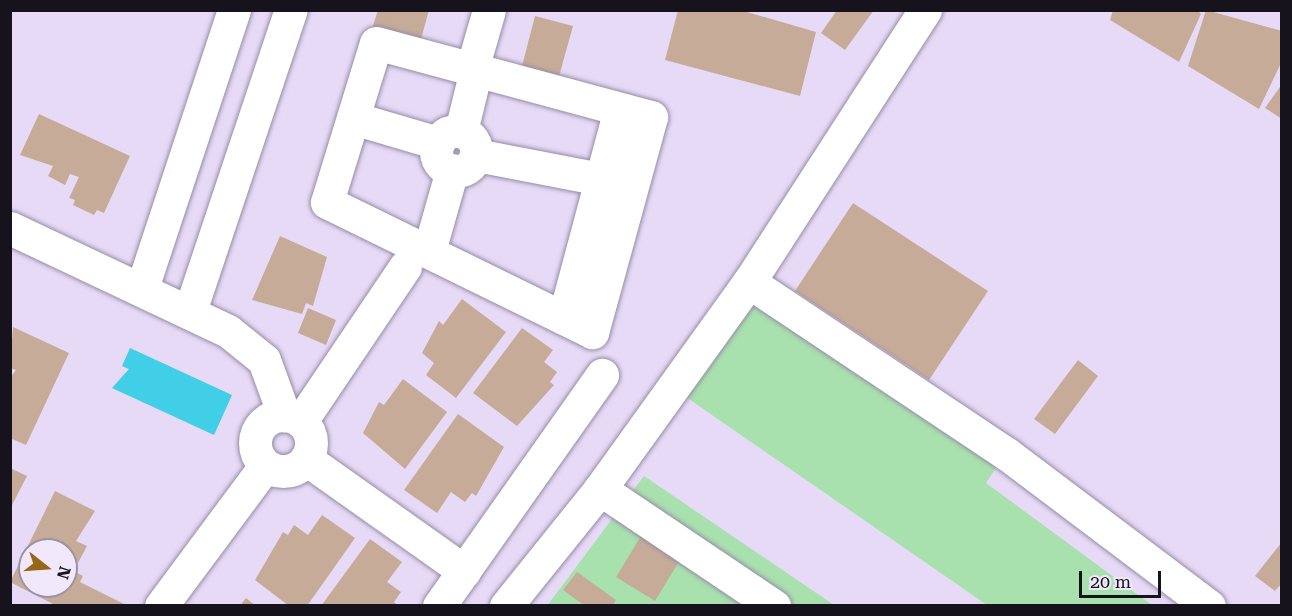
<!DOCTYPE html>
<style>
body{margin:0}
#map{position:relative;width:1292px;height:616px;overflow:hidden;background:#e6daf7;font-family:"Roboto Serif",serif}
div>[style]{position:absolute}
.green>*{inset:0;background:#a8e1ae}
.water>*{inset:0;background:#41cee7}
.building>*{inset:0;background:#c6ac98}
.roads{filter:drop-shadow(0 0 2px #978ca7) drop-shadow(0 0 2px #978ca7)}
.minor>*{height:33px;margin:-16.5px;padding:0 16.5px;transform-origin:16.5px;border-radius:16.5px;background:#fff}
.minor>.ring{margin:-16.5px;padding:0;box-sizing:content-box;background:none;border:33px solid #fff;border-radius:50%}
span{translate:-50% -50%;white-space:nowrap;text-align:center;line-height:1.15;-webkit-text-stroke:5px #f1e9fb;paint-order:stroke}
.frame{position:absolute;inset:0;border:12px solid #17131d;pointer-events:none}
.north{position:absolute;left:18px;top:538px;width:60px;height:60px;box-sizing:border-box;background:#f1e9fb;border:2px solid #9a93a2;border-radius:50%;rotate:107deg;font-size:16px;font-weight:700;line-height:24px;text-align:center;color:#17131d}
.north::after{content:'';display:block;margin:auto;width:21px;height:27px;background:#966717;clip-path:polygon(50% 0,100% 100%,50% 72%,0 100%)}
.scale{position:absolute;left:1079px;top:571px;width:82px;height:27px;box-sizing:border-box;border:3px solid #17131d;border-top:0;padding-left:8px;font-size:18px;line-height:21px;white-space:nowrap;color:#17131d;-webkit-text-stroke:4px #f1e9fb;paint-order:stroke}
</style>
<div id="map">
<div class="green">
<div style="clip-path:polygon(750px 303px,998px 465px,986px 483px,1152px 605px,987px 605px,686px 397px)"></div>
<div style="clip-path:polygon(644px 476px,834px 605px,547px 606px)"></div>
</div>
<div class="water">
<div style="clip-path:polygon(130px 348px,232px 395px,214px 435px,112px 388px,129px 369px,122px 366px)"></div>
</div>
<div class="building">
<div style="clip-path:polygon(378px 10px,429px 10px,420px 43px,372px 29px)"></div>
<div style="clip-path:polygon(678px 10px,740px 10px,816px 32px,800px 96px,665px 60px)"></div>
<div style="clip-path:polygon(837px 10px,874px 10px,845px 50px,821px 33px)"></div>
<div style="clip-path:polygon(1113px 10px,1197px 10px,1201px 14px,1179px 62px,1110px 20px)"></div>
<div style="clip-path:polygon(1206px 10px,1282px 31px,1282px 61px,1259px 109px,1188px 66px)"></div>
<div style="clip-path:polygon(535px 16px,573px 26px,558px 80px,521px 70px)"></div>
<div style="clip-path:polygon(1282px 84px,1282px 119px,1265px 108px)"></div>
<div style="clip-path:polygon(39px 114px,130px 156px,104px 213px,97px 210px,94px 215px,73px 205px,75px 200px,69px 198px,79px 177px,70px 174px,65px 185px,48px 176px,53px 166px,20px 155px)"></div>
<div style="clip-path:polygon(853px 203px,988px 291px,929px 380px,795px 291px)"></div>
<div style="clip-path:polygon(280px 236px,327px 257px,313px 306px,306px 303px,302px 314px,252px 300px)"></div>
<div style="clip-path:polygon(462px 299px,506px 332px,456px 398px,426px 375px,434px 363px,422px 353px,439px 321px,443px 325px)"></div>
<div style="clip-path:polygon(308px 308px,336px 320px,326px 345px,298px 333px)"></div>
<div style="clip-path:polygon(13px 327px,69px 353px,26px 445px,10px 438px,10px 378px,16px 370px,10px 368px)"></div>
<div style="clip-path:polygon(522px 328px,553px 350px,544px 362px,557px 372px,550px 382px,554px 385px,517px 426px,473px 393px)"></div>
<div style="clip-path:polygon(1078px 360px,1098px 376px,1055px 434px,1034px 419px)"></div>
<div style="clip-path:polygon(403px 379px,447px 412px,405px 469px,363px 433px,379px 402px,384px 405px)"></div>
<div style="clip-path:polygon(458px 414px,504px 447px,476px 496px,472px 493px,465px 502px,451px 492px,437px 513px,404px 490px)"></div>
<div style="clip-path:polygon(10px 468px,27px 476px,10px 509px)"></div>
<div style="clip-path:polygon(55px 491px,95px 511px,76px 541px,87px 546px,78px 563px,66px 557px,66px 550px,30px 550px,30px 586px,66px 586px,66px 567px,83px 576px,80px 582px,128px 606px,57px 606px,10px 582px)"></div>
<div style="clip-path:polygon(322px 515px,355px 538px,307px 606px,289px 606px,255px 580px,283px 532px,288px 535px,294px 525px,308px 535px)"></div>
<div style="clip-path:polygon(641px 536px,680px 560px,655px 601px,616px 577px)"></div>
<div style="clip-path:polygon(370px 539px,402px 562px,387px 582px,401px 592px,394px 602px,398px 606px,321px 606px)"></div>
<div style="clip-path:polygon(1282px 542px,1282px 583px,1275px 591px,1255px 576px)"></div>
<div style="clip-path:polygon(577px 572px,616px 600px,613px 606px,585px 606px,563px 590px)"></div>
<div style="clip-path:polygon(246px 598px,256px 606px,240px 606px)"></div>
</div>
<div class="roads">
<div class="minor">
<div style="left:376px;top:43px;width:285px;rotate:15.1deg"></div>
<div style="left:651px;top:117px;width:223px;rotate:105.3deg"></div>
<div style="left:592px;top:332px;width:295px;rotate:-153.9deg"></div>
<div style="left:327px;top:202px;width:166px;rotate:-72.9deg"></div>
<div style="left:472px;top:69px;width:61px;rotate:-73.9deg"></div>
<div style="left:353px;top:118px;width:89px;rotate:16.4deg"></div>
<div class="ring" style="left:436px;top:131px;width:7px;height:7px"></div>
<div style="left:461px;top:131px;width:63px;rotate:-76.2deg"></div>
<div style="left:476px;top:155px;width:127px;rotate:10.9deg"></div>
<div style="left:10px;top:228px;width:241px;rotate:25.3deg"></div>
<div style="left:228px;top:331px;width:46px;rotate:38.9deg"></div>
<div style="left:264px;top:360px;width:59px;rotate:70deg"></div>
<div style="left:429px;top:251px;width:84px;rotate:-74.1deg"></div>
<div style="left:749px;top:282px;width:310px;rotate:33.7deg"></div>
<div style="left:1007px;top:454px;width:253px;rotate:37deg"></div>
<div style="left:142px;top:288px;width:293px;rotate:-71.7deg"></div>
<div style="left:190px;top:311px;width:317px;rotate:-71.5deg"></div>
<div style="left:564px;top:318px;width:216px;rotate:-75deg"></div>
<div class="ring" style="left:255px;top:415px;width:23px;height:23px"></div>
<div style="left:301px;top:421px;width:186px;rotate:-56deg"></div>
<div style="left:306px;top:459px;width:194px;rotate:35.3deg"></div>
<div style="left:600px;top:489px;width:210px;rotate:33.9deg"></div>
<div style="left:161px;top:606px;width:174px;rotate:-53.4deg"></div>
<div style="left:439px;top:606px;width:283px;rotate:-54.8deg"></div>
<div style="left:506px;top:606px;width:150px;rotate:-51.2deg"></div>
<div style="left:600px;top:489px;width:255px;rotate:-54.3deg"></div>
<div style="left:749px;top:282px;width:324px;rotate:-57.1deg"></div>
</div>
</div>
<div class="frame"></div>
<div class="north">N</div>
<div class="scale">20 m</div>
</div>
